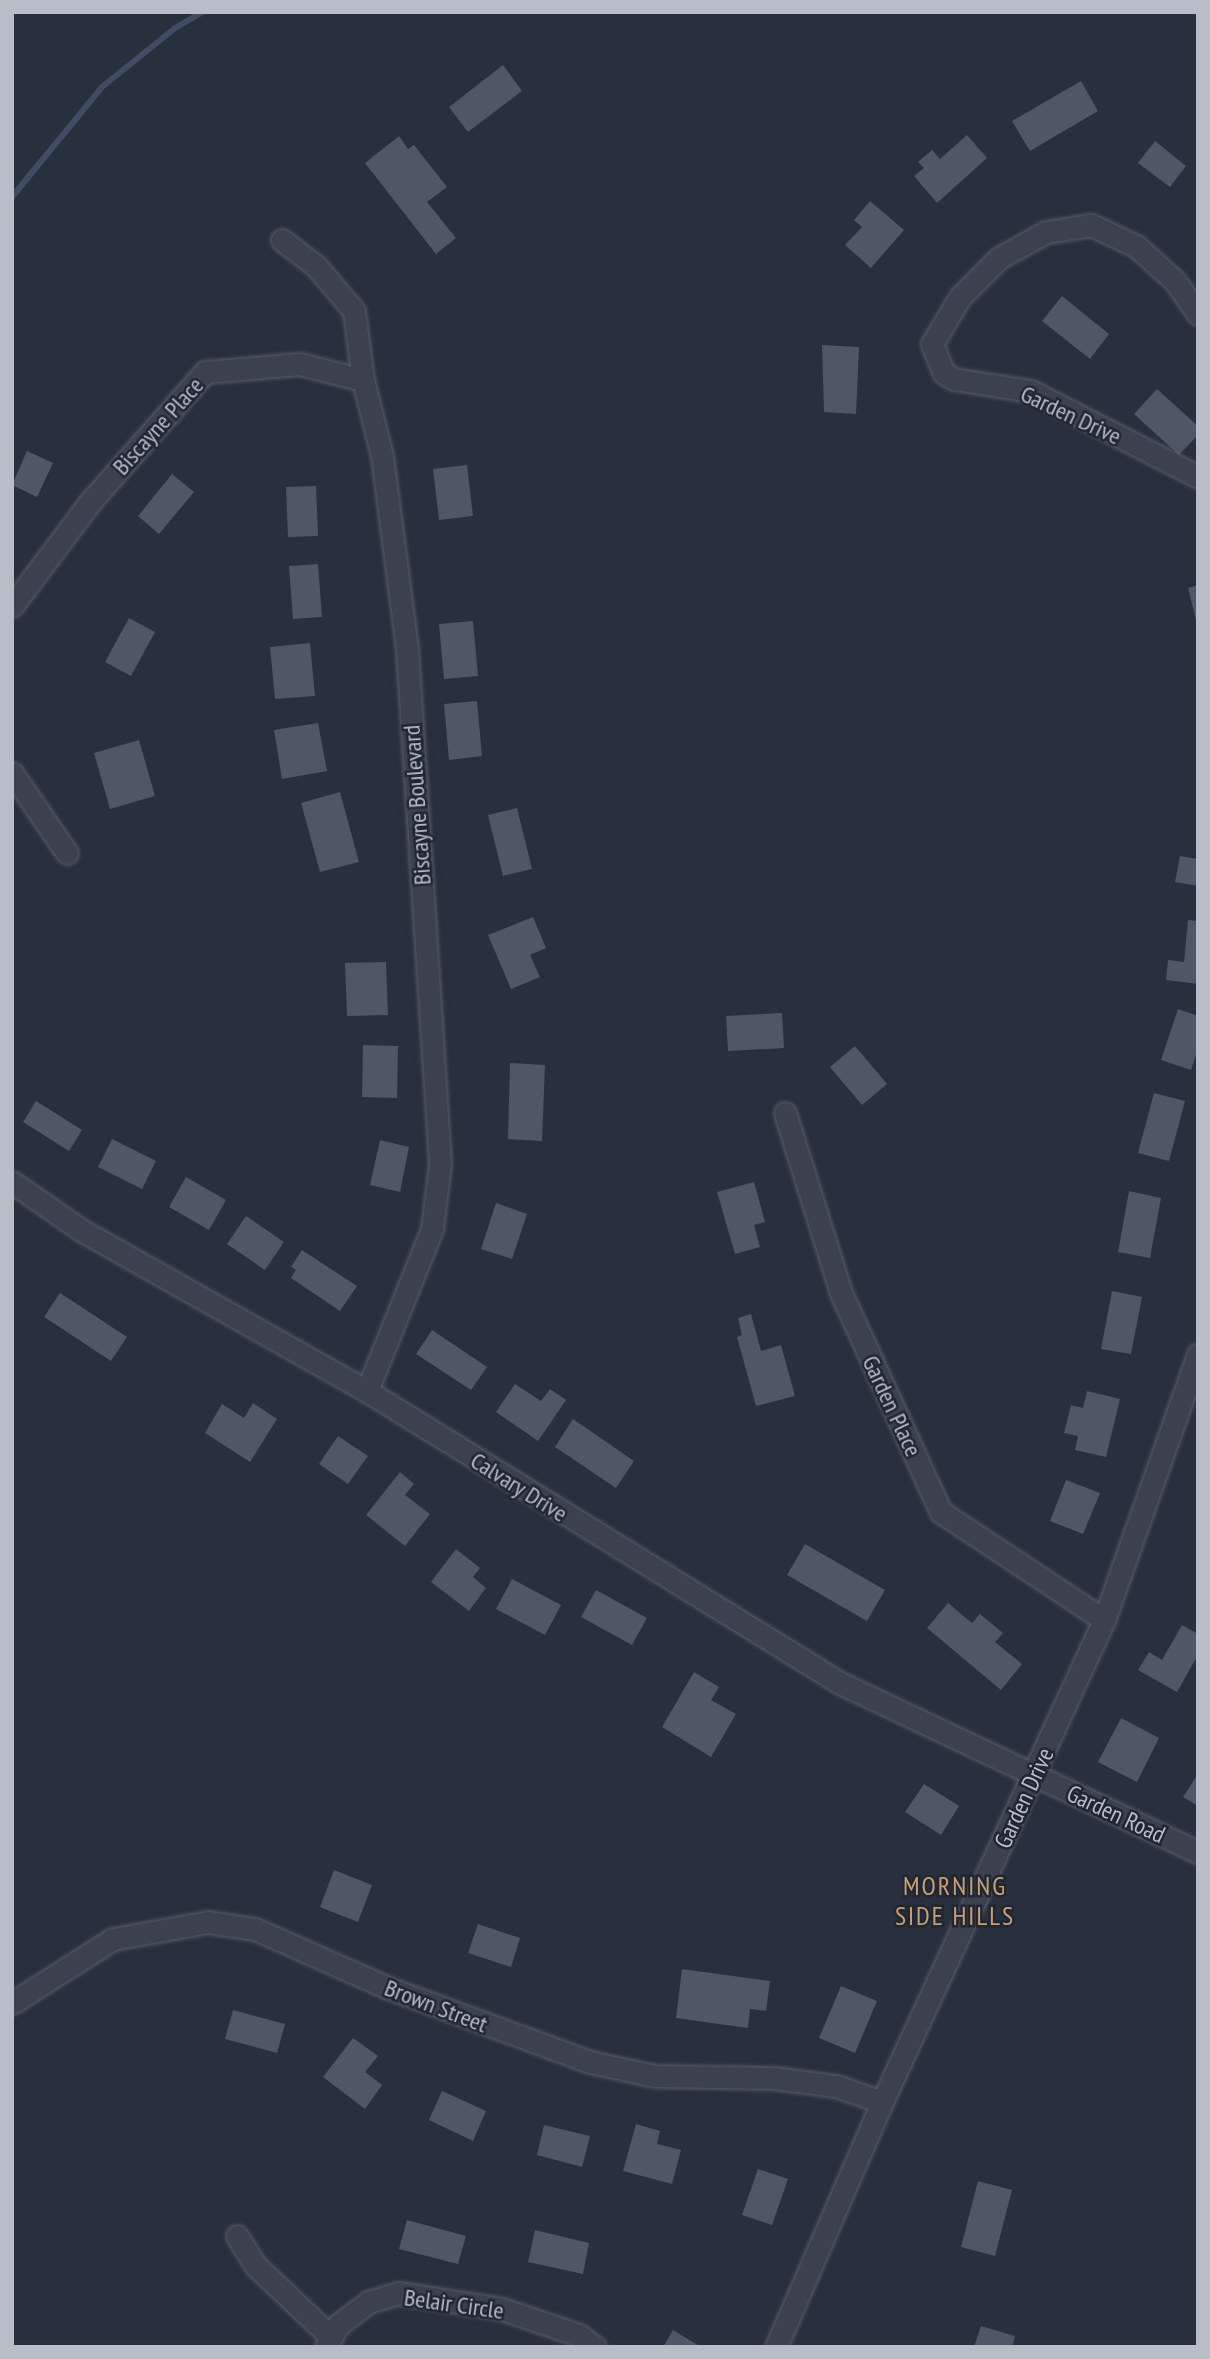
<!DOCTYPE html>
<style>
body{margin:0}
#map{position:relative;width:1210px;height:2359px;overflow:hidden;background:#282f3d;font-family:"PT Sans Narrow",sans-serif}
div>[style]{position:absolute}
.stream>*{height:6px;margin:-3px;padding:0 3px;transform-origin:3px;border-radius:3px;background:#404c64}
.building>*{inset:0;background:#4f5665}
.roads{filter:drop-shadow(0 0 2px #575d68) drop-shadow(0 0 2px #575d68)}
.minor>*{height:21px;margin:-10.5px;padding:0 10.5px;transform-origin:10.5px;border-radius:10.5px;background:#3c424d}
span{translate:-50% -50%;white-space:nowrap;text-align:center;line-height:1.15;-webkit-text-stroke:5px #212732;paint-order:stroke}
.street-label{font-size:24px;color:#b8bdc8}
.neighbourhood-label{font-size:26px;color:#c89f73;letter-spacing:2px}
.frame{position:absolute;inset:0;border:14px solid #b8bdc8;pointer-events:none}
</style>
<div id="map">
<div class="stream">
<div style="left:12px;top:197px;width:142px;rotate:-50.7deg"></div>
<div style="left:102px;top:87px;width:94px;rotate:-38.9deg"></div>
<div style="left:175px;top:28px;width:32px;rotate:-30deg"></div>
</div>
<div class="building">
<div style="clip-path:polygon(503px 65px,522px 91px,468px 132px,449px 107px)"></div>
<div style="clip-path:polygon(1081px 81px,1098px 111px,1030px 151px,1012px 121px)"></div>
<div style="clip-path:polygon(967px 135px,987px 158px,937px 203px,914px 176px,924px 168px,918px 162px,932px 150px,940px 159px)"></div>
<div style="clip-path:polygon(399px 136px,408px 149px,414px 145px,447px 187px,427px 202px,456px 238px,436px 254px,365px 163px)"></div>
<div style="clip-path:polygon(1155px 141px,1186px 166px,1170px 187px,1138px 163px)"></div>
<div style="clip-path:polygon(870px 201px,904px 230px,871px 268px,845px 245px,862px 227px,854px 220px)"></div>
<div style="clip-path:polygon(1062px 296px,1109px 334px,1090px 359px,1042px 321px)"></div>
<div style="clip-path:polygon(822px 345px,859px 347px,856px 414px,824px 412px)"></div>
<div style="clip-path:polygon(1157px 389px,1198px 426px,1198px 435px,1179px 455px,1134px 414px)"></div>
<div style="clip-path:polygon(27px 451px,53px 463px,37px 497px,12px 485px)"></div>
<div style="clip-path:polygon(467px 465px,473px 516px,439px 520px,433px 469px)"></div>
<div style="clip-path:polygon(172px 474px,194px 492px,159px 534px,138px 516px)"></div>
<div style="clip-path:polygon(316px 486px,318px 536px,288px 537px,286px 487px)"></div>
<div style="clip-path:polygon(318px 564px,322px 617px,293px 619px,289px 566px)"></div>
<div style="clip-path:polygon(1198px 585px,1198px 624px,1197px 624px,1188px 588px)"></div>
<div style="clip-path:polygon(129px 618px,155px 632px,131px 676px,105px 662px)"></div>
<div style="clip-path:polygon(473px 621px,478px 676px,444px 679px,439px 624px)"></div>
<div style="clip-path:polygon(310px 643px,315px 696px,275px 699px,270px 647px)"></div>
<div style="clip-path:polygon(477px 701px,482px 756px,449px 760px,444px 704px)"></div>
<div style="clip-path:polygon(318px 723px,327px 771px,282px 779px,274px 730px)"></div>
<div style="clip-path:polygon(139px 740px,155px 796px,110px 809px,94px 753px)"></div>
<div style="clip-path:polygon(340px 792px,359px 862px,320px 872px,301px 803px)"></div>
<div style="clip-path:polygon(517px 808px,532px 869px,503px 876px,488px 815px)"></div>
<div style="clip-path:polygon(1180px 856px,1198px 859px,1198px 886px,1175px 882px)"></div>
<div style="clip-path:polygon(533px 917px,546px 948px,530px 955px,540px 977px,511px 989px,488px 935px)"></div>
<div style="clip-path:polygon(1188px 920px,1198px 921px,1198px 984px,1166px 980px,1168px 960px,1184px 962px)"></div>
<div style="clip-path:polygon(386px 962px,388px 1015px,347px 1016px,345px 963px)"></div>
<div style="clip-path:polygon(1178px 1009px,1198px 1016px,1198px 1049px,1191px 1070px,1161px 1060px)"></div>
<div style="clip-path:polygon(782px 1013px,784px 1048px,728px 1051px,726px 1016px)"></div>
<div style="clip-path:polygon(363px 1045px,398px 1046px,397px 1098px,362px 1097px)"></div>
<div style="clip-path:polygon(855px 1046px,887px 1084px,862px 1105px,830px 1067px)"></div>
<div style="clip-path:polygon(510px 1063px,545px 1065px,542px 1141px,508px 1139px)"></div>
<div style="clip-path:polygon(1154px 1093px,1185px 1101px,1169px 1161px,1138px 1153px)"></div>
<div style="clip-path:polygon(36px 1101px,82px 1130px,69px 1151px,23px 1122px)"></div>
<div style="clip-path:polygon(112px 1139px,156px 1161px,142px 1189px,98px 1167px)"></div>
<div style="clip-path:polygon(380px 1140px,409px 1147px,400px 1192px,370px 1185px)"></div>
<div style="clip-path:polygon(186px 1177px,226px 1200px,209px 1230px,169px 1207px)"></div>
<div style="clip-path:polygon(754px 1182px,765px 1222px,754px 1225px,760px 1247px,735px 1254px,717px 1192px)"></div>
<div style="clip-path:polygon(1129px 1191px,1161px 1198px,1150px 1258px,1118px 1252px)"></div>
<div style="clip-path:polygon(496px 1203px,527px 1214px,512px 1259px,481px 1249px)"></div>
<div style="clip-path:polygon(246px 1216px,284px 1242px,265px 1270px,227px 1244px)"></div>
<div style="clip-path:polygon(302px 1250px,357px 1286px,340px 1311px,291px 1278px,296px 1270px,291px 1267px)"></div>
<div style="clip-path:polygon(1112px 1291px,1142px 1297px,1131px 1354px,1101px 1349px)"></div>
<div style="clip-path:polygon(60px 1293px,127px 1337px,111px 1361px,44px 1317px)"></div>
<div style="clip-path:polygon(751px 1314px,761px 1351px,781px 1345px,795px 1396px,756px 1406px,737px 1337px,742px 1335px,738px 1318px)"></div>
<div style="clip-path:polygon(432px 1330px,487px 1367px,471px 1390px,416px 1354px)"></div>
<div style="clip-path:polygon(515px 1384px,541px 1401px,550px 1389px,566px 1400px,538px 1441px,496px 1412px)"></div>
<div style="clip-path:polygon(1087px 1391px,1120px 1399px,1106px 1457px,1075px 1450px,1078px 1436px,1064px 1433px,1071px 1405px,1083px 1408px)"></div>
<div style="clip-path:polygon(253px 1403px,277px 1419px,250px 1462px,205px 1433px,222px 1404px,244px 1418px)"></div>
<div style="clip-path:polygon(573px 1419px,634px 1461px,616px 1488px,555px 1447px)"></div>
<div style="clip-path:polygon(338px 1436px,368px 1456px,348px 1484px,319px 1464px)"></div>
<div style="clip-path:polygon(400px 1472px,414px 1484px,405px 1495px,430px 1514px,405px 1546px,366px 1515px)"></div>
<div style="clip-path:polygon(1066px 1480px,1100px 1493px,1083px 1534px,1050px 1521px)"></div>
<div style="clip-path:polygon(805px 1544px,885px 1590px,867px 1621px,787px 1575px)"></div>
<div style="clip-path:polygon(456px 1549px,480px 1568px,473px 1577px,486px 1588px,469px 1611px,431px 1582px)"></div>
<div style="clip-path:polygon(512px 1579px,561px 1605px,545px 1635px,496px 1609px)"></div>
<div style="clip-path:polygon(596px 1590px,647px 1618px,632px 1645px,581px 1617px)"></div>
<div style="clip-path:polygon(948px 1603px,972px 1623px,980px 1614px,1003px 1633px,995px 1642px,1022px 1664px,1001px 1690px,927px 1628px)"></div>
<div style="clip-path:polygon(1182px 1625px,1198px 1634px,1198px 1655px,1177px 1692px,1138px 1670px,1149px 1652px,1162px 1660px)"></div>
<div style="clip-path:polygon(694px 1672px,719px 1687px,711px 1700px,736px 1714px,711px 1757px,662px 1727px)"></div>
<div style="clip-path:polygon(1121px 1718px,1159px 1738px,1137px 1782px,1098px 1762px)"></div>
<div style="clip-path:polygon(1198px 1774px,1198px 1806px,1183px 1797px)"></div>
<div style="clip-path:polygon(924px 1784px,959px 1806px,941px 1835px,905px 1812px)"></div>
<div style="clip-path:polygon(334px 1870px,372px 1885px,358px 1922px,320px 1907px)"></div>
<div style="clip-path:polygon(478px 1924px,520px 1938px,511px 1967px,468px 1953px)"></div>
<div style="clip-path:polygon(682px 1969px,770px 1981px,766px 2011px,750px 2009px,748px 2028px,676px 2018px)"></div>
<div style="clip-path:polygon(841px 1986px,877px 2001px,855px 2053px,819px 2038px)"></div>
<div style="clip-path:polygon(233px 2010px,285px 2024px,277px 2053px,225px 2039px)"></div>
<div style="clip-path:polygon(353px 2038px,378px 2056px,365px 2072px,382px 2085px,365px 2109px,323px 2077px)"></div>
<div style="clip-path:polygon(442px 2091px,486px 2111px,473px 2141px,429px 2120px)"></div>
<div style="clip-path:polygon(636px 2124px,660px 2131px,657px 2144px,681px 2150px,672px 2184px,623px 2171px)"></div>
<div style="clip-path:polygon(544px 2125px,590px 2136px,582px 2167px,537px 2155px)"></div>
<div style="clip-path:polygon(758px 2169px,788px 2179px,772px 2225px,742px 2215px)"></div>
<div style="clip-path:polygon(978px 2181px,1012px 2190px,995px 2256px,961px 2247px)"></div>
<div style="clip-path:polygon(407px 2220px,466px 2236px,458px 2264px,399px 2249px)"></div>
<div style="clip-path:polygon(535px 2230px,589px 2243px,583px 2274px,528px 2262px)"></div>
<div style="clip-path:polygon(981px 2326px,1015px 2336px,1012px 2347px,974px 2347px)"></div>
<div style="clip-path:polygon(673px 2330px,701px 2347px,663px 2347px)"></div>
</div>
<div class="roads">
<div class="minor">
<div style="left:282px;top:240px;width:43px;rotate:37.4deg"></div>
<div style="left:316px;top:266px;width:59px;rotate:49.8deg"></div>
<div style="left:354px;top:311px;width:70px;rotate:82.6deg"></div>
<div style="left:363px;top:380px;width:78px;rotate:76deg"></div>
<div style="left:382px;top:456px;width:195px;rotate:82.6deg"></div>
<div style="left:407px;top:649px;width:516px;rotate:86.33deg"></div>
<div style="left:440px;top:1164px;width:65px;rotate:97deg"></div>
<div style="left:432px;top:1229px;width:175px;rotate:111.9deg"></div>
<div style="left:1198px;top:314px;width:39px;rotate:-125deg"></div>
<div style="left:1176px;top:282px;width:54px;rotate:-138deg"></div>
<div style="left:1136px;top:246px;width:50px;rotate:-155deg"></div>
<div style="left:1091px;top:225px;width:46px;rotate:171.2deg"></div>
<div style="left:1046px;top:232px;width:54px;rotate:151deg"></div>
<div style="left:999px;top:258px;width:55px;rotate:135deg"></div>
<div style="left:960px;top:297px;width:55px;rotate:120.8deg"></div>
<div style="left:932px;top:344px;width:31px;rotate:68deg"></div>
<div style="left:944px;top:373px;width:12px;rotate:31deg"></div>
<div style="left:954px;top:379px;width:78px;rotate:8.9deg"></div>
<div style="left:1031px;top:391px;width:188px;rotate:27.2deg"></div>
<div style="left:12px;top:606px;width:130px;rotate:-53.1deg"></div>
<div style="left:90px;top:502px;width:174px;rotate:-48.5deg"></div>
<div style="left:205px;top:372px;width:95px;rotate:-4.8deg"></div>
<div style="left:300px;top:364px;width:65px;rotate:14.3deg"></div>
<div style="left:12px;top:773px;width:97px;rotate:55.5deg"></div>
<div style="left:785px;top:1113px;width:189px;rotate:72.7deg"></div>
<div style="left:841px;top:1293px;width:241px;rotate:65.5deg"></div>
<div style="left:941px;top:1512px;width:196px;rotate:33.5deg"></div>
<div style="left:12px;top:1182px;width:84px;rotate:34.8deg"></div>
<div style="left:81px;top:1230px;width:328px;rotate:29.4deg"></div>
<div style="left:367px;top:1391px;width:556px;rotate:31.69deg"></div>
<div style="left:840px;top:1683px;width:396px;rotate:25.3deg"></div>
<div style="left:12px;top:2003px;width:120px;rotate:-32.4deg"></div>
<div style="left:113px;top:1939px;width:97px;rotate:-10.1deg"></div>
<div style="left:208px;top:1922px;width:48px;rotate:8.5deg"></div>
<div style="left:255px;top:1929px;width:143px;rotate:23.9deg"></div>
<div style="left:386px;top:1987px;width:217px;rotate:20.2deg"></div>
<div style="left:590px;top:2062px;width:66px;rotate:12.2deg"></div>
<div style="left:655px;top:2076px;width:119px;rotate:1deg"></div>
<div style="left:774px;top:2078px;width:63px;rotate:7.4deg"></div>
<div style="left:836px;top:2086px;width:49px;rotate:19.2deg"></div>
<div style="left:237px;top:2236px;width:36px;rotate:58deg"></div>
<div style="left:256px;top:2266px;width:103px;rotate:43.4deg"></div>
<div style="left:326px;top:2347px;width:25px;rotate:-61deg"></div>
<div style="left:338px;top:2325px;width:38px;rotate:-37deg"></div>
<div style="left:368px;top:2302px;width:32px;rotate:-16deg"></div>
<div style="left:399px;top:2293px;width:104px;rotate:8.8deg"></div>
<div style="left:502px;top:2309px;width:81px;rotate:18.7deg"></div>
<div style="left:579px;top:2335px;width:20px;rotate:37deg"></div>
<div style="left:776px;top:2347px;width:267px;rotate:-66.6deg"></div>
<div style="left:882px;top:2102px;width:531px;rotate:-65.27deg"></div>
<div style="left:1104px;top:1620px;width:282px;rotate:-70.5deg"></div>
</div>
</div>
<div class="street-label">
<span style="left:1071px;top:415px;rotate:25deg">Garden Drive</span>
<span style="left:158px;top:426px;rotate:-48deg">Biscayne Place</span>
<span style="left:417px;top:805px;rotate:-94deg">Biscayne Boulevard</span>
<span style="left:892px;top:1406px;rotate:65deg">Garden Place</span>
<span style="left:519px;top:1487px;rotate:32deg">Calvary Drive</span>
<span style="left:1024px;top:1798px;rotate:-65deg">Garden Drive</span>
<span style="left:1116px;top:1814px;rotate:25deg">Garden Road</span>
<span style="left:436px;top:2006px;rotate:21deg">Brown Street</span>
<span style="left:454px;top:2304px;rotate:8deg">Belair Circle</span>
</div>
<div class="neighbourhood-label">
<span style="left:955px;top:1901px">MORNING<br>SIDE HILLS</span>
</div>
<div class="frame"></div>
</div>
